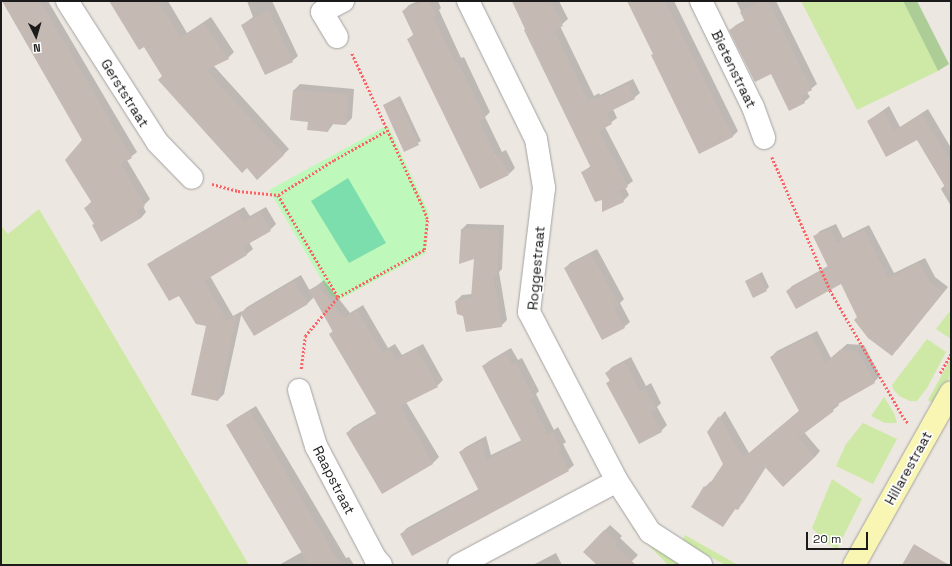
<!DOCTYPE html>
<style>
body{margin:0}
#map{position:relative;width:952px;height:566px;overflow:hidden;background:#ede7e1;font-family:"Space Grotesk",sans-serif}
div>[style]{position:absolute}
.grass>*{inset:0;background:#cee9a5}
.forest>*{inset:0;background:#accd95}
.park>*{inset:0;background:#bef9bb}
.pitch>*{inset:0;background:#7ddead}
.shadow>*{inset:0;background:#0003}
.building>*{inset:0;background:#c5b9b4}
.path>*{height:2.5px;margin-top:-1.25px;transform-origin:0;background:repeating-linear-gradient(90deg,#fa6466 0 2px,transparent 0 4px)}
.roads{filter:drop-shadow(0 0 1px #a2a2a2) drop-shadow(0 0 1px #a2a2a2)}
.minor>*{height:22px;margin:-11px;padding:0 11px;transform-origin:11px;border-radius:11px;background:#fff}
.secondary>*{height:22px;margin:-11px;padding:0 11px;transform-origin:11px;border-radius:11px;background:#f9f5b2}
span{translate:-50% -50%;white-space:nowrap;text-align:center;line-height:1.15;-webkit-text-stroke:3.5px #fff;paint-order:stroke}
.street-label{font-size:14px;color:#1b1b1b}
.frame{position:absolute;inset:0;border:2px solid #1b1b1b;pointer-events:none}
.north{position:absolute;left:16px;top:16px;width:40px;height:40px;-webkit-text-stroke:3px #fff;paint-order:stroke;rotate:175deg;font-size:11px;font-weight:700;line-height:16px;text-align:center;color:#1b1b1b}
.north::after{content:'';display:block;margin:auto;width:14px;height:18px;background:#1b1b1b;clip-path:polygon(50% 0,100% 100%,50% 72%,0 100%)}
.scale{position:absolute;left:806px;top:532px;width:62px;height:18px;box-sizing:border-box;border:2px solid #1b1b1b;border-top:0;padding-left:5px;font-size:12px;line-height:14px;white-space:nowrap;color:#1b1b1b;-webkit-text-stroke:3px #fff;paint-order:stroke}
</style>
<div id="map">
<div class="grass">
<div style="clip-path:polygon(801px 1px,903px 1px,938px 71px,857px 110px)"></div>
<div style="clip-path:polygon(39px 209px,249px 565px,1px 565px,1px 226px,8px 234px)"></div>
<div style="clip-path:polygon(949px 312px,951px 315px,951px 339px,936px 329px)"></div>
<div style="clip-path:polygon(927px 339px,946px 352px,927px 388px,917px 401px,910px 401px,899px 396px,893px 389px,892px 385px)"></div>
<div style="clip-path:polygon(951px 358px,951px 374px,934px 404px,928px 400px)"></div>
<div style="clip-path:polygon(884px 397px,894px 413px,897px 423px,885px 423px,871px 416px)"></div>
<div style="clip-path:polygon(863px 423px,897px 439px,873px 484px,836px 466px,846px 444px)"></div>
<div style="clip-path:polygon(832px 479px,862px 499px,837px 549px,825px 542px,812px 528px)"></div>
<div style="clip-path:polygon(636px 525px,687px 565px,668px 565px,632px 528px)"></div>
<div style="clip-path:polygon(685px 535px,738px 565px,725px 565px,682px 541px)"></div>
</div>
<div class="forest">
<div style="clip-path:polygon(903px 1px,917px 1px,949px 64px,938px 71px)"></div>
</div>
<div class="park">
<div style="clip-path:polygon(388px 125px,429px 213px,426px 253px,341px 299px,331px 296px,269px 190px)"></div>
</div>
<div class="pitch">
<div style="clip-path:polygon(348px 178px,386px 243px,349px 263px,311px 201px)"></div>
</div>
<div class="shadow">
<div style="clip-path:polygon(3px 1px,48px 1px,137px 152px,127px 160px,150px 199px,143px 206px,146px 212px,141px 218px,95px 223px,85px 208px,92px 201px,83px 140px)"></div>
<div style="clip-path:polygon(110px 1px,168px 1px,187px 33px,211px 17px,234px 52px,228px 58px,213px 65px,289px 149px,283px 155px,163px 76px,145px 46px)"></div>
<div style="clip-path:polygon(247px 1px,272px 1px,298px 56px,292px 61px,242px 25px,253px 17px)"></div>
<div style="clip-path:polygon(418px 1px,438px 1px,441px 8px,439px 10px,461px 58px,464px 57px,490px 112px,485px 117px,502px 152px,506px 150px,515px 168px,509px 174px,408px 39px,414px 34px,403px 11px,409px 5px)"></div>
<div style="clip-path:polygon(512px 1px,559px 1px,568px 19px,560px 26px,594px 96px,599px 93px,600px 95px,633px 79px,640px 93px,634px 98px,613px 109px,617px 118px,605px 127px,633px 181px,625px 187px,629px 195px,623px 201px,603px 198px,582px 172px,591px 166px)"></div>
<div style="clip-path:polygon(628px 1px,674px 1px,738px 131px,732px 137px,654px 54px)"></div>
<div style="clip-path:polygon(736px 1px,776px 1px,817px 84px,807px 92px,810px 97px,804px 102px,771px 73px,730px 30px,736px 25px,745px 20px)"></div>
<div style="clip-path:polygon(300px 84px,354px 89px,352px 118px,346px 124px,334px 123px,328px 131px,309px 121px,294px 90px)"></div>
<div style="clip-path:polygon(400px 96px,421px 141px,409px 148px,384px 105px)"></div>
<div style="clip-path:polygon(889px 106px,900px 127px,928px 109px,951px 148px,951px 206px,941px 189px,945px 185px,917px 139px,886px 155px,868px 121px)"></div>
<div style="clip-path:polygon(244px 207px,250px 216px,266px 207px,276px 224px,270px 230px,249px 242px,253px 249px,247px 254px,210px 276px,233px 316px,242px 311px,224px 394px,218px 400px,207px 325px,149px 265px,155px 259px)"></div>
<div style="clip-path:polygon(467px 224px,504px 225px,502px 269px,499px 272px,507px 320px,501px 326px,456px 301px,462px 295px,472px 294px,475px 258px,462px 229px)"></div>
<div style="clip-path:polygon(836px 224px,843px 238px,869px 225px,894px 273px,925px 258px,935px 277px,948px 287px,897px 350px,858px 318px,842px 283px,787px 291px,792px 286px,828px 266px,814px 237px,820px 231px)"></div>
<div style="clip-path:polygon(597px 249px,624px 299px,620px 303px,630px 322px,624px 327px,565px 268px,570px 263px)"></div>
<div style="clip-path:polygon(762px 272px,769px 287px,766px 290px,746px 281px)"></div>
<div style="clip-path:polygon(301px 275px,310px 291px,324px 280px,350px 313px,363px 305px,388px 348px,395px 344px,402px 355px,423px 344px,443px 380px,437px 386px,406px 402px,439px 457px,433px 463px,383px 493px,347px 433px,353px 427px,377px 413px,314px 297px,308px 303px,254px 335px,241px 313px,247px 307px)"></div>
<div style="clip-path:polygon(817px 331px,831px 358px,847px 344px,864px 345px,880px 376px,874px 382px,838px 403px,839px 405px,833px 410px,804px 432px,820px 451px,815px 457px,766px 467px,743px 503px,736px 508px,723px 526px,705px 487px,711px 481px,712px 482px,724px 464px,720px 417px,725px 411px,749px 453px,800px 410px,771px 357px,777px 351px)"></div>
<div style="clip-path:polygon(511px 348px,518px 360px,522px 358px,539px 391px,536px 394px,554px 430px,558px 427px,566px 442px,563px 444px,574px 465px,568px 470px,401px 534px,407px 528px,479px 489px,460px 452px,466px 447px,486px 436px,491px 455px,522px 440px,483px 366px,489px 361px)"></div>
<div style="clip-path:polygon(631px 357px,646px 386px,651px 383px,661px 403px,657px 407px,667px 425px,661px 431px,608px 383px,610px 380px,606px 373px,612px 367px)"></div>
<div style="clip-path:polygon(256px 406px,346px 558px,349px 557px,354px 565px,279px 565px,302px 552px,228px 426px,233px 420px)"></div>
<div style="clip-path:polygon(610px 525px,622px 536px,620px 538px,638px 555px,628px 565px,598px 565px,604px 531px)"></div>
<div style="clip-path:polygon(556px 553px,562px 565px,533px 565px)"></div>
</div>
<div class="building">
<div style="clip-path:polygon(2px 1px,40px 1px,132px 158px,121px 164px,145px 206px,137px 210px,141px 218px,101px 242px,92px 225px,94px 224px,84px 208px,92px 203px,65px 160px,82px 140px)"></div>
<div style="clip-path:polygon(109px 1px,158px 1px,181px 38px,204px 23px,229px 59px,206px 70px,284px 155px,257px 180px,247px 168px,242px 173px,158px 80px,162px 76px,144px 47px,139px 50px)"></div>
<div style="clip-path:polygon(424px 1px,429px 1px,436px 15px,433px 16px,455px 63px,458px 62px,485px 118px,479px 121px,496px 157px,500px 156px,509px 175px,480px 189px,407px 39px,414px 36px,402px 11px)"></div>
<div style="clip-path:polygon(512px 1px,551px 1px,563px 26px,554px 30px,588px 101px,593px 98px,594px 100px,628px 84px,635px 99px,607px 113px,612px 124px,599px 131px,628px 187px,619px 191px,624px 202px,602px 212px,602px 200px,595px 202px,581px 172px,591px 168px,524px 30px,525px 29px)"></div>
<div style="clip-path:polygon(627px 1px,665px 1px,733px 137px,699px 154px,651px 55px,653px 54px)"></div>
<div style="clip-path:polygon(761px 1px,768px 1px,812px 90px,801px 96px,805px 103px,789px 111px,771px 74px,755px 82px,729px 30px,745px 22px,740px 12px)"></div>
<div style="clip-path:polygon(269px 11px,293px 62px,265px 75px,241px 25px)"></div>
<div style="clip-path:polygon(293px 90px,349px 94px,346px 125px,329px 124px,328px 132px,307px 130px,308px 122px,290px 120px)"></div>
<div style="clip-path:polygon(397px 98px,419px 145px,404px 152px,383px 105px)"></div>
<div style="clip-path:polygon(883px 111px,894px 131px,922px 114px,951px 162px,951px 197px,917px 140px,886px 157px,867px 121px)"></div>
<div style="clip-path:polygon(238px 212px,244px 221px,260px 212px,271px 231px,243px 247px,247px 255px,204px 281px,227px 321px,237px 315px,218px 401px,191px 395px,206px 326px,196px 324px,179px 296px,169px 301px,147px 264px)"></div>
<div style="clip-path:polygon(461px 229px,499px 230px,497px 276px,493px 275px,502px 327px,466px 332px,463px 316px,457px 314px,455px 301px,471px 298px,474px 259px,459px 264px)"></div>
<div style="clip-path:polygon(830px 229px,837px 243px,864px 230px,888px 278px,919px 263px,930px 282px,943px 292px,892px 356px,868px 338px,854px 320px,857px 317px,841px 284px,796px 309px,786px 291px,828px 267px,813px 236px)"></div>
<div style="clip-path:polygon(591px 254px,619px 305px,614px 308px,625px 328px,602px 340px,564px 268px)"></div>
<div style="clip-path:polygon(759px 274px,767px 291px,753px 298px,745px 281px)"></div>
<div style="clip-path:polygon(294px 281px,308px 304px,254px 336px,240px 313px)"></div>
<div style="clip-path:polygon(318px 285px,344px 318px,357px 310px,382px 353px,389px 349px,396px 360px,417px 349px,438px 387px,400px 406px,433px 464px,382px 494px,346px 433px,377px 415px,329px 334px,333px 331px,309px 290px)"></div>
<div style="clip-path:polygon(811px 336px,825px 363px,840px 350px,858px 351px,875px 383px,831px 408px,834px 411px,798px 438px,815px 457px,783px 487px,765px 467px,738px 510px,735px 509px,723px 527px,691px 507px,704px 486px,707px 488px,723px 464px,707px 432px,719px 416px,743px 458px,799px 411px,770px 357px)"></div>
<div style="clip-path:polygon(506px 353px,512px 365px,516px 363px,534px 397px,530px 400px,548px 435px,553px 432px,561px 448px,558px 450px,569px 471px,412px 556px,400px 534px,479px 491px,459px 452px,481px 441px,486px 460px,522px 442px,482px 366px)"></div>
<div style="clip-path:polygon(625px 362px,640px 391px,645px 389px,656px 409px,651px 412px,662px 432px,639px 444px,606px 383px,610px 381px,605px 373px)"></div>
<div style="clip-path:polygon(250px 411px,282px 466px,341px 565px,309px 565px,226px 425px)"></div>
<div style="clip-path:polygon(604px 530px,617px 542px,614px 545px,636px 565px,597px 565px,583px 552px)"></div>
<div style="clip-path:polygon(914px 544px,949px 565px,902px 565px)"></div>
</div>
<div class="path">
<div style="left:772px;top:157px;width:145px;rotate:66.4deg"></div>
<div style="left:830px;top:290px;width:148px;rotate:60deg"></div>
<div style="left:904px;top:418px;width:8px;rotate:50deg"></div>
<div style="left:212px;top:184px;width:27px;rotate:15deg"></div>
<div style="left:238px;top:191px;width:40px;rotate:5.7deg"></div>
<div style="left:278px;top:195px;width:66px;rotate:-32deg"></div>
<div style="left:334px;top:160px;width:60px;rotate:-29.1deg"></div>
<div style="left:278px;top:195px;width:118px;rotate:59.5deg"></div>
<div style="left:301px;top:369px;width:33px;rotate:-83deg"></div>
<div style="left:305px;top:336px;width:51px;rotate:-49.8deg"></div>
<div style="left:338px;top:297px;width:98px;rotate:-28.7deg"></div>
<div style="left:424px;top:250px;width:31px;rotate:-84deg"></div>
<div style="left:427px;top:219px;width:12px;rotate:-110deg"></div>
<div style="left:423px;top:208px;width:172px;rotate:-114.8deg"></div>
<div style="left:940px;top:373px;width:22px;rotate:-60deg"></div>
</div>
<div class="roads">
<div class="minor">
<div style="left:67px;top:1px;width:167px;rotate:57.4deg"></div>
<div style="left:157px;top:142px;width:50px;rotate:45.8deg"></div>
<div style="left:468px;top:1px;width:154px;rotate:63.8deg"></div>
<div style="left:536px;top:139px;width:50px;rotate:80.7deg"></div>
<div style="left:544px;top:188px;width:125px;rotate:96.9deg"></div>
<div style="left:529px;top:312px;width:191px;rotate:62.5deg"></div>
<div style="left:617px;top:481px;width:61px;rotate:57.1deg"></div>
<div style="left:650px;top:532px;width:61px;rotate:32.9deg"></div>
<div style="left:701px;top:1px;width:118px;rotate:63.9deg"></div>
<div style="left:753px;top:107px;width:33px;rotate:70deg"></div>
<div style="left:337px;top:37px;width:29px;rotate:-121deg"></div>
<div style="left:322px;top:12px;width:24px;rotate:-28deg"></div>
<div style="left:299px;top:390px;width:59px;rotate:73.1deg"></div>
<div style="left:316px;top:446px;width:127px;rotate:62.2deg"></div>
<div style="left:375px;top:558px;width:9px;rotate:49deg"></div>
<div style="left:459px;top:565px;width:179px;rotate:-28deg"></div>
</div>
<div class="secondary">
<div style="left:854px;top:565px;width:198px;rotate:-60.7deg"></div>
</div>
</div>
<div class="street-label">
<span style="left:734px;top:69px;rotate:64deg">Bietenstraat</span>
<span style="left:125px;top:93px;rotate:58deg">Gerststraat</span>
<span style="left:536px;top:268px;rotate:-85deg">Roggestraat</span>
<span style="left:908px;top:468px;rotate:-61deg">Hillarestraat</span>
<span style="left:334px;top:480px;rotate:63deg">Raapstraat</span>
</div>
<div class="frame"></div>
<div class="north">N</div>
<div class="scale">20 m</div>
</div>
